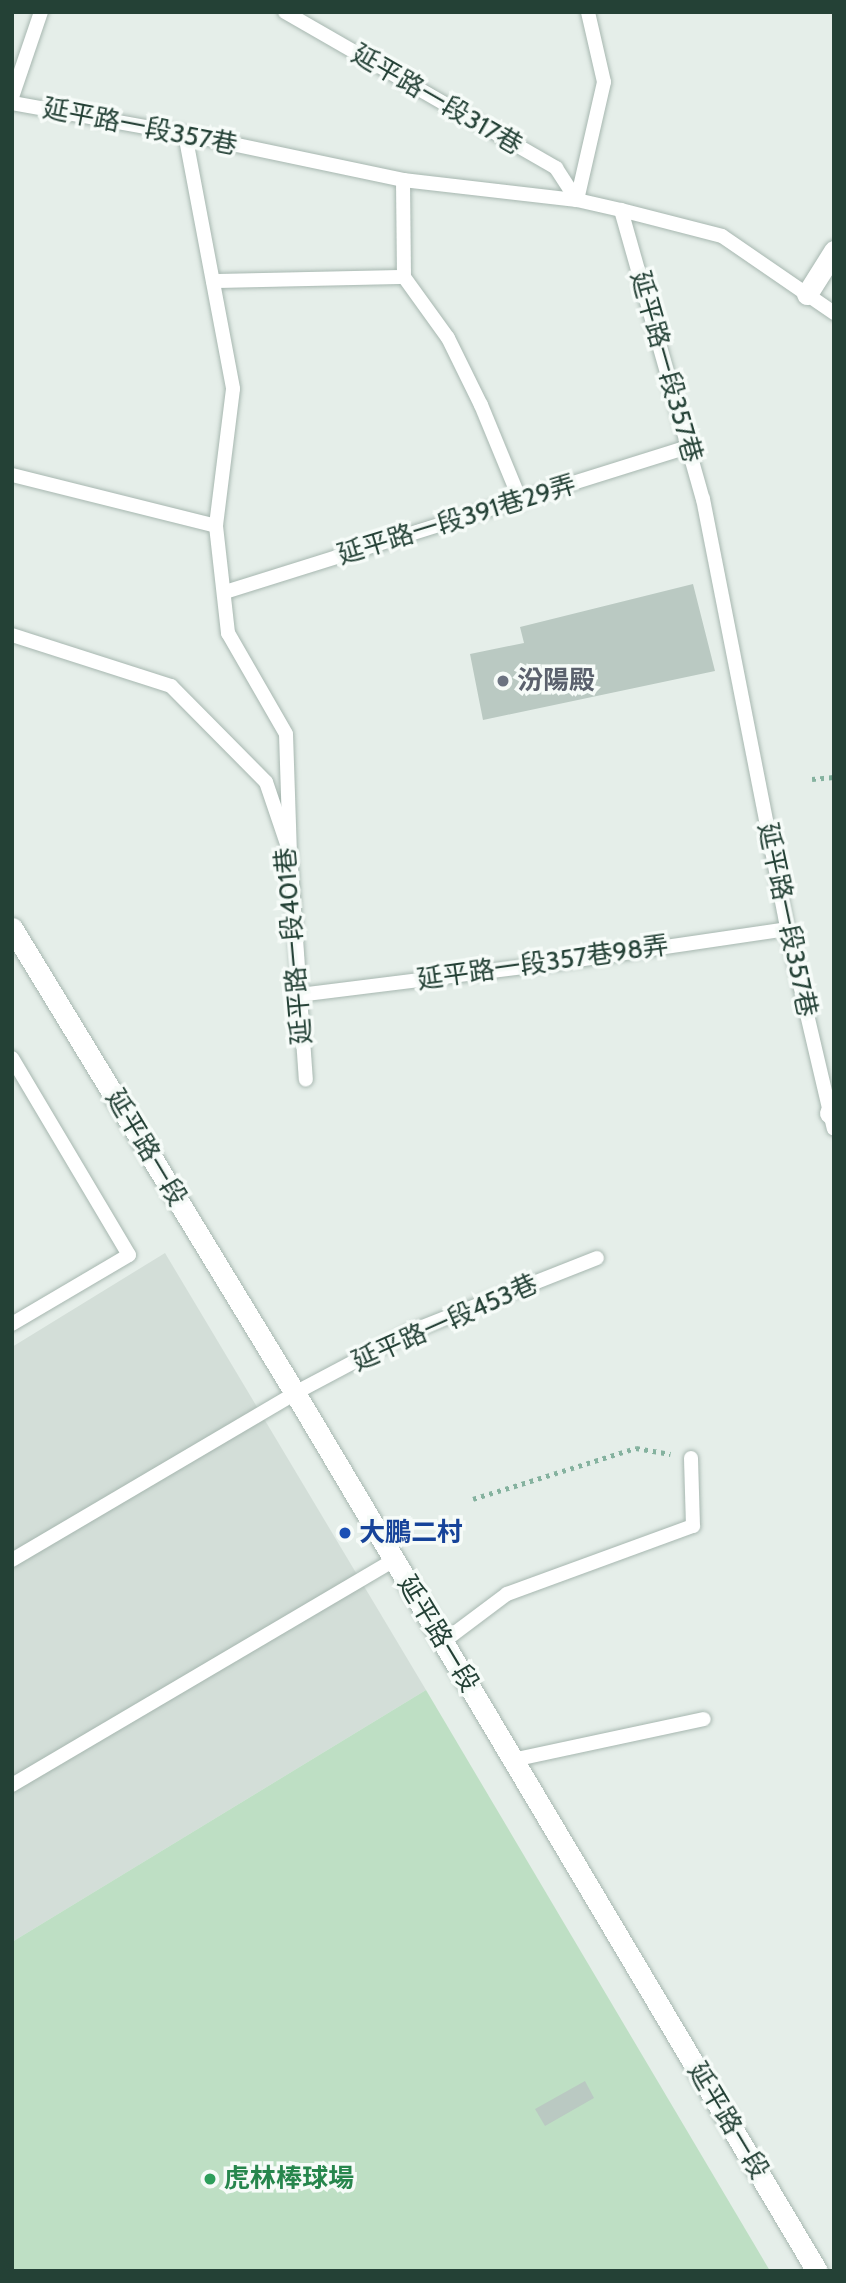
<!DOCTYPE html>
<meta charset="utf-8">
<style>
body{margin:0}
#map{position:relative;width:846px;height:2283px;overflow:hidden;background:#e5eee9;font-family:Cabin,"Noto Sans TC",sans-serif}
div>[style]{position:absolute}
.built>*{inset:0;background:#d3ded8}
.green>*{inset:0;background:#bedfc4}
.building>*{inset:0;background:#bac9c2}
.path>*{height:4.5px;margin-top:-2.25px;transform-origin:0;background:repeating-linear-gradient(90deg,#85b29f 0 3.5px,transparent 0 8.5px)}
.roads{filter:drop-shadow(0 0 2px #a7b7b0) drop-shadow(0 0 2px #a7b7b0)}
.service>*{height:14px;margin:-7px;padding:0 7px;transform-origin:7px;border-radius:7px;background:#fff}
.minor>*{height:21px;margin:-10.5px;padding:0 10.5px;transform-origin:10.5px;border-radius:10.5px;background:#fff}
.tertiary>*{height:21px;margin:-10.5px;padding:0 10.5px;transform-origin:10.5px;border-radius:10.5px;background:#fff}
.dots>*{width:19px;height:19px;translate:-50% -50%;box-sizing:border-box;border:4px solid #f6fbf8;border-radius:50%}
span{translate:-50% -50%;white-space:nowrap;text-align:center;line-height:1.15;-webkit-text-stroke:7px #f6fbf8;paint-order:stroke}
.street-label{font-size:26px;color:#244136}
.worship-label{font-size:26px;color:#5b616d;font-weight:700}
.left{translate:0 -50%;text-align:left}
.transit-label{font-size:26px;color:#164399;font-weight:700}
.leisure-label{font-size:26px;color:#27864d;font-weight:700}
.frame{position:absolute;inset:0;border:14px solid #244136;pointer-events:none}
</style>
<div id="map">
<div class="built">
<div style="clip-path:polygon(165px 1253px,426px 1690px,12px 1942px,12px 1347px)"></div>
</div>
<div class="green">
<div style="clip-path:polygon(426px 1690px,770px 2271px,12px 2271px,12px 1942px)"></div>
</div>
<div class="building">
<div style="clip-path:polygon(693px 584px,715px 671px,483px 720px,470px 654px,524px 643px,520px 627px)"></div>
<div style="clip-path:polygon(585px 2081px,594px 2098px,545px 2126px,535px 2109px)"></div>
</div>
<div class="path">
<div style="left:812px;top:779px;width:22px;rotate:-5deg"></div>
<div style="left:473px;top:1499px;width:171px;rotate:-17.4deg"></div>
<div style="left:636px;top:1448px;width:35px;rotate:10deg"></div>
</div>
<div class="roads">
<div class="service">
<div style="left:285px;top:12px;width:313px;rotate:29.9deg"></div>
<div style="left:556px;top:168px;width:38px;rotate:57deg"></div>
<div style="left:12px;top:97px;width:90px;rotate:-71.2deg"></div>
<div style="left:12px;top:103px;width:176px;rotate:10.2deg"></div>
<div style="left:185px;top:134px;width:223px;rotate:11.9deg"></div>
<div style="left:403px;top:180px;width:175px;rotate:6.6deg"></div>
<div style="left:577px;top:200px;width:45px;rotate:12.8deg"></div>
<div style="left:621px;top:210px;width:104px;rotate:14.4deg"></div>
<div style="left:722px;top:236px;width:136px;rotate:34.5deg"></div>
<div style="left:185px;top:134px;width:259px;rotate:79.3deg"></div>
<div style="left:233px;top:389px;width:138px;rotate:97.1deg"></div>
<div style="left:216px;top:526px;width:108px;rotate:83.6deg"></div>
<div style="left:228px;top:633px;width:116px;rotate:60.1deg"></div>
<div style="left:286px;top:734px;width:119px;rotate:88.1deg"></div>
<div style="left:577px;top:200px;width:121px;rotate:-77.1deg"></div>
<div style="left:604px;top:82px;width:72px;rotate:-102.9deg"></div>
<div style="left:621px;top:210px;width:300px;rotate:74.2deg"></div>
<div style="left:703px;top:499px;width:438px;rotate:78.9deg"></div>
<div style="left:787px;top:929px;width:205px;rotate:76.8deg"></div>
<div style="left:404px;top:277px;width:75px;rotate:54.2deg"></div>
<div style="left:448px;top:338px;width:75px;rotate:63.8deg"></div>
<div style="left:481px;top:405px;width:105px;rotate:67.6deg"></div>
<div style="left:213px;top:281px;width:191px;rotate:-1.2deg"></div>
<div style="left:404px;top:277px;width:97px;rotate:-90.6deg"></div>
<div style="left:12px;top:475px;width:210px;rotate:14deg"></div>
<div style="left:225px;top:592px;width:486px;rotate:-17.4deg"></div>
<div style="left:12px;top:635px;width:167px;rotate:17.8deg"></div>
<div style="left:171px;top:686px;width:135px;rotate:45.3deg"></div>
<div style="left:266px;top:782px;width:75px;rotate:71.3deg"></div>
<div style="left:290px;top:853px;width:227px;rotate:86deg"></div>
<div style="left:299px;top:995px;width:260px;rotate:-7.1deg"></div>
<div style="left:557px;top:963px;width:232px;rotate:-8.4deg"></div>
<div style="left:12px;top:1058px;width:229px;rotate:59.3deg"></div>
<div style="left:129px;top:1255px;width:136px;rotate:149.5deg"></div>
<div style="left:12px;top:1560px;width:329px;rotate:-30.5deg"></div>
<div style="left:295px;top:1393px;width:130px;rotate:-27.9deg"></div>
<div style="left:410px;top:1332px;width:201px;rotate:-21.6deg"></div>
<div style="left:443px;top:1642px;width:80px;rotate:-36.9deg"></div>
<div style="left:507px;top:1594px;width:198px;rotate:-20.1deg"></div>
<div style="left:693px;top:1526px;width:68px;rotate:-91.7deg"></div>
<div style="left:513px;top:1760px;width:195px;rotate:-12.1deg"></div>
<div style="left:12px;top:1785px;width:443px;rotate:-30.5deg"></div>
</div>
<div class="minor">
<div style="left:807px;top:294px;width:51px;rotate:-57.9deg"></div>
<div style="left:830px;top:1113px;width:5px;rotate:-37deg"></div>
</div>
<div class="tertiary">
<div style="left:12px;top:928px;width:544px;rotate:58.68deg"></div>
<div style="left:295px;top:1393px;width:1021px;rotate:59.27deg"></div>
</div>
</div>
<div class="dots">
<div style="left:503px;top:681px;background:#6b7280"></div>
<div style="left:345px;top:1533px;background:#1a4fb4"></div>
<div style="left:210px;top:2179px;background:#2e9e5b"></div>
</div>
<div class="street-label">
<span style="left:437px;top:100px;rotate:30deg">延平路一段317巷</span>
<span style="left:140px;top:127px;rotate:11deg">延平路一段357巷</span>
<span style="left:666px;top:367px;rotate:74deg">延平路一段357巷</span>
<span style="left:457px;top:520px;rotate:-17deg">延平路一段391巷29弄</span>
<span style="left:787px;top:920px;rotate:78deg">延平路一段357巷</span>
<span style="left:294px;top:946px;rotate:-95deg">延平路一段401巷</span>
<span style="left:543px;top:963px;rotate:-8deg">延平路一段357巷98弄</span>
<span style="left:146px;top:1148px;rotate:59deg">延平路一段</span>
<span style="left:445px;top:1323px;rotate:-24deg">延平路一段453巷</span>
<span style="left:438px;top:1634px;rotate:59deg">延平路一段</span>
<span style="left:728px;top:2121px;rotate:59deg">延平路一段</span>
</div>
<div class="worship-label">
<span class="left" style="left:517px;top:681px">汾陽殿</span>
</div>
<div class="transit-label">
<span class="left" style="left:359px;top:1533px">大鵬二村</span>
</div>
<div class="leisure-label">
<span class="left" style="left:224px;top:2179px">虎林棒球場</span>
</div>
<div class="frame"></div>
</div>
